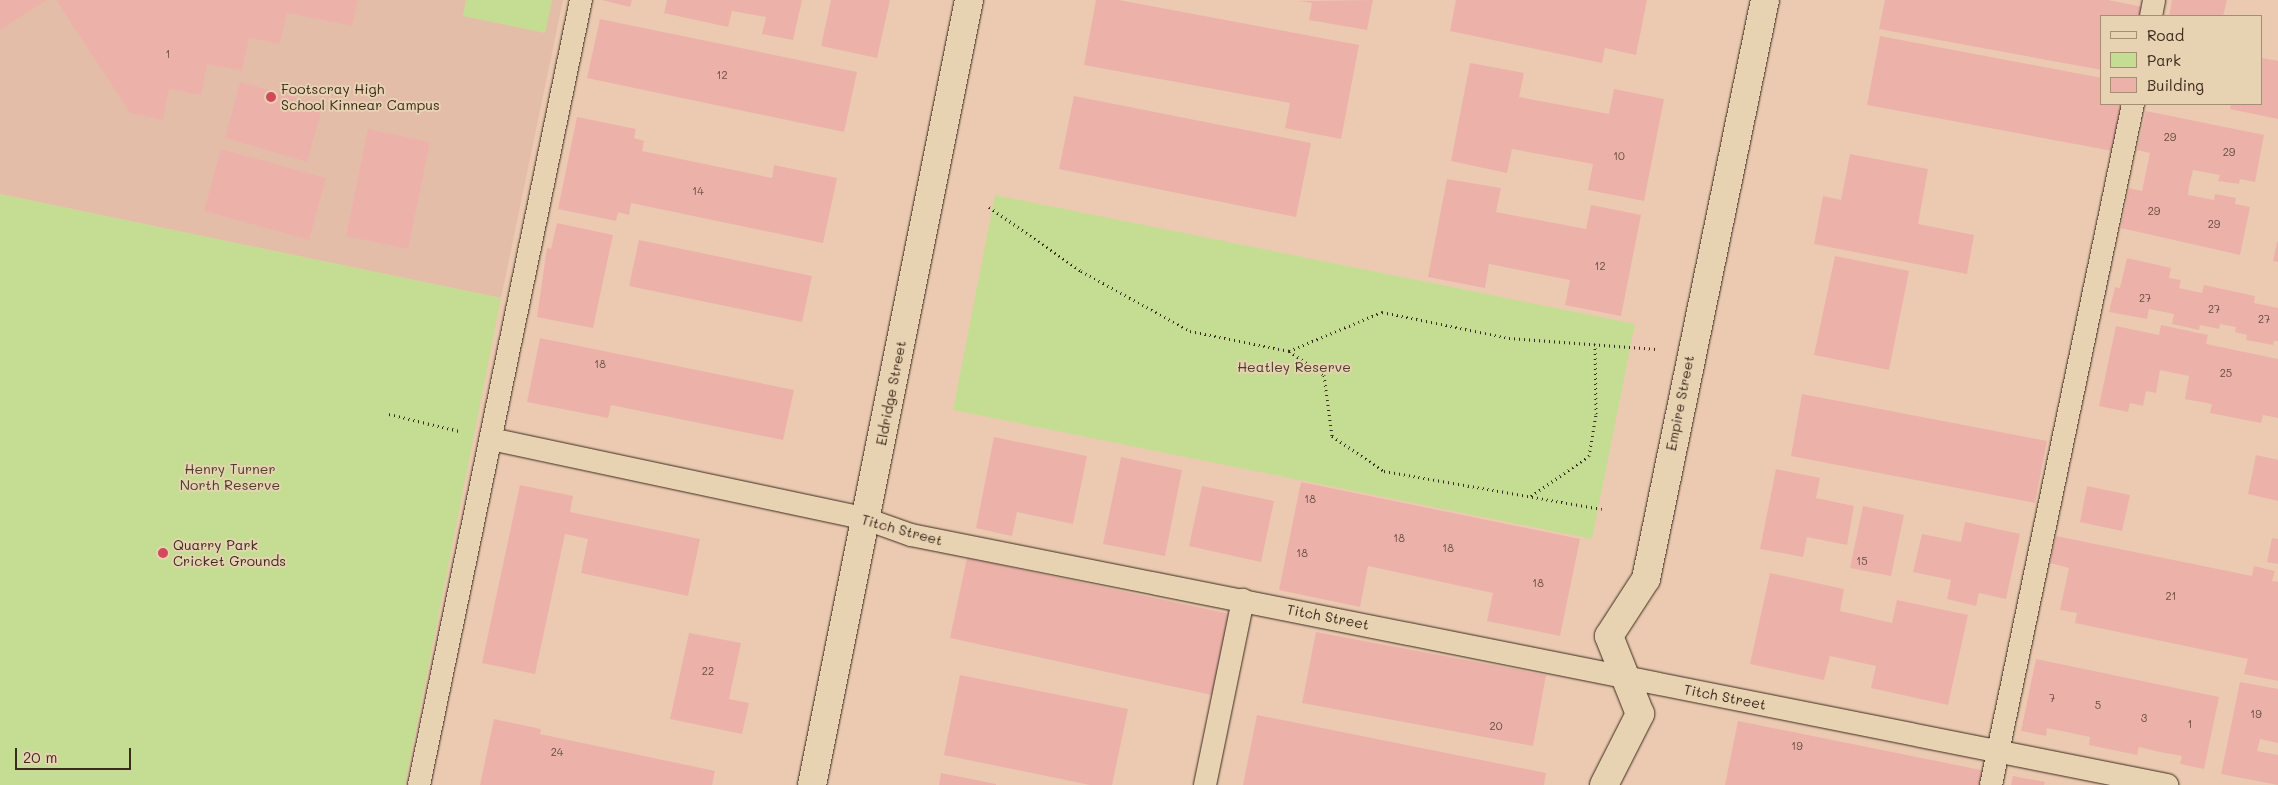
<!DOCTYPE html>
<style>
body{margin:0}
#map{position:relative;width:2278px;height:785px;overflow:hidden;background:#ebcab1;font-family:Mali,sans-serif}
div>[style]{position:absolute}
.built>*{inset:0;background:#e4bda9}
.green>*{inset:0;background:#c5dd93}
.building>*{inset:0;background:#ecb2aa}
.path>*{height:3px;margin-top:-1.5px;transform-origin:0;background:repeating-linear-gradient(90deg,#3b2a1e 0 1px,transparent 0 5px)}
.roads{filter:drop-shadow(0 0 1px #3b2a1e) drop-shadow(0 0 1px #3b2a1e)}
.service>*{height:22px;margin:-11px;padding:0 11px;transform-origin:11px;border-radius:11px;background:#e7d2b1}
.minor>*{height:28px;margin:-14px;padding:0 14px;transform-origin:14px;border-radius:14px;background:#e7d2b1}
.dots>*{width:14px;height:14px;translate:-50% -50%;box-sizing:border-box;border:2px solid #e7d2b1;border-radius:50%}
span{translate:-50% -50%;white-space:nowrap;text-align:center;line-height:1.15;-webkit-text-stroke:4px #e7d2b1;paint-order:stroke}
.number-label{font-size:11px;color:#674c41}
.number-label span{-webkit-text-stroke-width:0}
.poi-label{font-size:14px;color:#3b2a1e}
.left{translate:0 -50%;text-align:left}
.park-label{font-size:14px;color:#493c2a}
.street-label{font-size:14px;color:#3b2a1e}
.legend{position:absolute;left:2100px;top:15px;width:162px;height:90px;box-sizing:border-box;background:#e7d2b1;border:1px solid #a28f76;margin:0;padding:6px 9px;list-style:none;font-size:15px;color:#3b2a1e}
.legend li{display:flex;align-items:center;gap:10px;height:25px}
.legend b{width:25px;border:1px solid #a28f76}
.scale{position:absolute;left:15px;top:748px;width:116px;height:22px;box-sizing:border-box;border:2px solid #3b2a1e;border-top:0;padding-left:6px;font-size:15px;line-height:18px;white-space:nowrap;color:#3b2a1e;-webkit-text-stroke:4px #e7d2b1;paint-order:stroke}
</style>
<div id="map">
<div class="built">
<div style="clip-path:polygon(0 0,563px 0,501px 298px,0 194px)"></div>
</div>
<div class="green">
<div style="clip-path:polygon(466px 0,552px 0,545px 33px,463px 16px)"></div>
<div style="clip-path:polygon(0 194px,501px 298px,405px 785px,0 785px)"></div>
<div style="clip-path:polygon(995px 195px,1635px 324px,1592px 539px,953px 410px)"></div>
</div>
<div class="building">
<div style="clip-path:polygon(0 0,47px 0,0 30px)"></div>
<div style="clip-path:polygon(56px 0,358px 0,352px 26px,287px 13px,280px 44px,249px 38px,242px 71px,207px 64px,201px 95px,169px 89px,163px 120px,130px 113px)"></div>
<div style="clip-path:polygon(602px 0,632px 0,630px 7px)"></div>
<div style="clip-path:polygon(667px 0,802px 0,793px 40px,762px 34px,766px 17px,732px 11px,728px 27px,664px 13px)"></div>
<div style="clip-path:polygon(831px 0,890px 0,877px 58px,821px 46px)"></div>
<div style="clip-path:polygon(1096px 0,1119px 0,1359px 45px,1341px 139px,1285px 128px,1290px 103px,1084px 65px)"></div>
<div style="clip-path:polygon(1373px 0,1367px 30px,1309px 20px,1312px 3px,1299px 1px)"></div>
<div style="clip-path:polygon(1456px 0,1647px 0,1636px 55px,1605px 48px,1602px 63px,1450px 31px)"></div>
<div style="clip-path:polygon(1885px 0,2108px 0,2143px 7px,2142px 16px,2102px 16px,2102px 70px,1879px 29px)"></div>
<div style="clip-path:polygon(2172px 0,2227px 0,2223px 16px,2169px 16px)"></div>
<div style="clip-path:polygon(600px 19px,857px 72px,844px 132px,587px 78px)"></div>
<div style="clip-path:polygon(1880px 36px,2102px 78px,2102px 104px,2126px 104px,2118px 152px,1867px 105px)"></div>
<div style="clip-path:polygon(2262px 58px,2278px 61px,2278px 119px,2230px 109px,2231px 104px,2262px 104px)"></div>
<div style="clip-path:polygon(1470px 63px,1524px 73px,1519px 97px,1609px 114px,1614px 89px,1664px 99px,1644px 201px,1588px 190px,1593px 164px,1512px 149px,1507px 173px,1451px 161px)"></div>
<div style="clip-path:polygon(240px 82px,323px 105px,307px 162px,225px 138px)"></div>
<div style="clip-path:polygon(1074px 96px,1311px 143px,1296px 217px,1059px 169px)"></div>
<div style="clip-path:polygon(2146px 111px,2264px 135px,2255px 182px,2240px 179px,2239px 184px,2218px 181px,2220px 175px,2193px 170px,2189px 186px,2188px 195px,2214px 200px,2215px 194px,2236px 198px,2235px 204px,2250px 207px,2240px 255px,2121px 228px,2129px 188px,2142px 191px,2150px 153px,2137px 150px)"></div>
<div style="clip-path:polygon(577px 117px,636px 129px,634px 138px,644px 141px,642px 151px,772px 178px,774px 165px,837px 178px,823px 243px,631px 203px,629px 215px,618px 212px,616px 221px,558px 209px)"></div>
<div style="clip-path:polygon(368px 129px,430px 142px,408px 249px,346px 236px)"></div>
<div style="clip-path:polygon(221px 149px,326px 178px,309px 240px,204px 211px)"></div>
<div style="clip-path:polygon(1850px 154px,1928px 169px,1918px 224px,1974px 235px,1967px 274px,1814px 244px,1823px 196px,1841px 200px)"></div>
<div style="clip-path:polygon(1447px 179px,1501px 188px,1496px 212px,1586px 229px,1591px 205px,1641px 215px,1621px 316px,1565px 305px,1570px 280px,1489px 264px,1485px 288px,1428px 277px)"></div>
<div style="clip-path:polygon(557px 223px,613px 235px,593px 328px,537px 317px,547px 248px,551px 249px)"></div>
<div style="clip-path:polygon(639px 240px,812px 276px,802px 322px,629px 286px)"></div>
<div style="clip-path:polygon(2277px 242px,2278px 242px,2278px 262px,2273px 261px)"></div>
<div style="clip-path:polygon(1835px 256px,1909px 271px,1889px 370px,1814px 355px)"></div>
<div style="clip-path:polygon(2127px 258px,2171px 268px,2169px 278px,2181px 280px,2179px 288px,2202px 293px,2204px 285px,2255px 296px,2254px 303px,2278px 308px,2278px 341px,2274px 341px,2273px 345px,2246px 340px,2247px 335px,2235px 332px,2236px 327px,2220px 324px,2219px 329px,2200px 325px,2199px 330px,2172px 324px,2174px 314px,2149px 309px,2147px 319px,2109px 312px,2115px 287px,2120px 288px)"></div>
<div style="clip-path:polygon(2161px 325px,2208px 335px,2206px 344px,2278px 359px,2278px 418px,2263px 415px,2261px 423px,2210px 413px,2212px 404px,2185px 399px,2189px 376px,2160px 370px,2156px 393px,2146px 391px,2143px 406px,2130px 403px,2128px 412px,2099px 406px,2116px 326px,2159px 335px)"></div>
<div style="clip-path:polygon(540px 338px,794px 390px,783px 440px,611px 405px,608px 418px,527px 402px)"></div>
<div style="clip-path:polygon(1802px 394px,2047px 441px,2035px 503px,1791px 456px)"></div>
<div style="clip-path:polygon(994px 437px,1087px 456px,1073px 524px,1017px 512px,1012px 536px,976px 528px)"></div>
<div style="clip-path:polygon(2256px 455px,2278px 460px,2278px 501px,2248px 494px)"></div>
<div style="clip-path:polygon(1121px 457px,1182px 470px,1165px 556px,1103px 544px)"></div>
<div style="clip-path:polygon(1776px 469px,1820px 478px,1816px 498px,1854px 506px,1847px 545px,1807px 537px,1803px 557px,1760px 549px)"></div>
<div style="clip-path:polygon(1301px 482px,1580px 539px,1560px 636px,1487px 621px,1493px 593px,1368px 566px,1360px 607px,1279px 590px)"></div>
<div style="clip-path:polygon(520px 485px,573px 496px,570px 512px,700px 539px,688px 596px,581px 573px,588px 539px,565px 534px,535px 674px,482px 663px)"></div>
<div style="clip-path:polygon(1202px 486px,1274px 501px,1261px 562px,1189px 546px)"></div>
<div style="clip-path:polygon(2087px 486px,2130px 495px,2122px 531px,2080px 522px)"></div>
<div style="clip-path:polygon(1863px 506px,1904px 515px,1891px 576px,1850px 568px)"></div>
<div style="clip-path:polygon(1965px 522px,2020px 534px,2006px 599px,1979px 593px,1976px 606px,1947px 599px,1951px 580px,1913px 572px,1922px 534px,1961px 542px)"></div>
<div style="clip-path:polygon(2056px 536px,2252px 576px,2254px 566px,2275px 571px,2272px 581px,2278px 582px,2278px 681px,2244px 674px,2248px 659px,2075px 623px,2077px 613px,2060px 610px,2069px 568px,2050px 563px)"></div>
<div style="clip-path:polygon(2272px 538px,2278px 539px,2278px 564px,2267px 562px)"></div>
<div style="clip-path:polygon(967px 558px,1230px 614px,1212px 695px,950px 638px)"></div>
<div style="clip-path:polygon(1770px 573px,1844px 589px,1840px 611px,1892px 623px,1897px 600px,1968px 615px,1948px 705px,1871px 688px,1876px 666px,1830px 656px,1824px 680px,1750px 664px)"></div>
<div style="clip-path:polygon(1316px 632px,1546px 675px,1533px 746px,1302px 703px)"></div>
<div style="clip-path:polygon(689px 633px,741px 643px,729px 699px,749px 703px,742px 734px,670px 719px)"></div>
<div style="clip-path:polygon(2036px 659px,2219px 697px,2204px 769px,2180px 764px,2182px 756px,2160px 752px,2139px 747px,2137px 755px,2089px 745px,2090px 737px,2047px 728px,2046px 736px,2021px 731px)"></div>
<div style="clip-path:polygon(960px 675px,1128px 709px,1112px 785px,1090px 785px,944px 755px)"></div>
<div style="clip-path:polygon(2240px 682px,2278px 689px,2278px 743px,2260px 739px,2257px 751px,2278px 755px,2278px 785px,2221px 774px)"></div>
<div style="clip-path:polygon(1257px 715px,1546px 773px,1544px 785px,1243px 785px)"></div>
<div style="clip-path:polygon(494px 719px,541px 729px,540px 734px,715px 771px,712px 785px,480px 785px)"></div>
<div style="clip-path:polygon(1738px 721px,1986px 771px,1983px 785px,1725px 785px)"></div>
<div style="clip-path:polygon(941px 773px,996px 784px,996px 785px,939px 785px)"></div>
<div style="clip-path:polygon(2013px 776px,2045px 782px,2044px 785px,2011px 785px)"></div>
</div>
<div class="path">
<div style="left:989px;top:207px;width:112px;rotate:34.8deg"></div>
<div style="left:1081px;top:271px;width:124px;rotate:28.8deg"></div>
<div style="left:1190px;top:331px;width:101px;rotate:11.4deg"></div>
<div style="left:1289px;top:351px;width:101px;rotate:-22.8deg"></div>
<div style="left:1382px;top:312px;width:130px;rotate:11.6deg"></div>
<div style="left:1509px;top:338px;width:148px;rotate:4.3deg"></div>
<div style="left:1289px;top:351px;width:42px;rotate:34.4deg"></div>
<div style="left:1324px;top:375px;width:62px;rotate:82.5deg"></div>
<div style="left:1332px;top:436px;width:63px;rotate:33.9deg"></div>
<div style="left:1384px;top:471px;width:221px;rotate:9.9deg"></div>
<div style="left:389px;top:414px;width:72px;rotate:13.7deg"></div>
<div style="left:1531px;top:496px;width:70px;rotate:-34.6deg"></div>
<div style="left:1589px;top:456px;width:43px;rotate:-80.5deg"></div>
<div style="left:1596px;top:414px;width:70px;rotate:-90.8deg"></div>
</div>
<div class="roads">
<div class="service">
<div style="left:2151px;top:16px;width:16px;rotate:-79deg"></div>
<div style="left:491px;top:439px;width:383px;rotate:12deg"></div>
<div style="left:866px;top:519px;width:48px;rotate:19.6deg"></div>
<div style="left:911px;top:535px;width:1281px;rotate:11.26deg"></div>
<div style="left:419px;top:785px;width:802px;rotate:-78.34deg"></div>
<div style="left:1205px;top:785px;width:189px;rotate:-78.4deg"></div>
<div style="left:1991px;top:785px;width:696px;rotate:-78.22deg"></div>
</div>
<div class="minor">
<div style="left:812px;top:785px;width:801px;rotate:-78.69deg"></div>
<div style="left:1604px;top:785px;width:80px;rotate:-63.1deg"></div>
<div style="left:1640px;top:714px;width:84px;rotate:-111.7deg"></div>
<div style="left:1609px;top:636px;width:68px;rotate:-57deg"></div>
<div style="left:1646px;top:579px;width:591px;rotate:-78.39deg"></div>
</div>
</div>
<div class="dots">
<div style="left:271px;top:97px;background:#d1495b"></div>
<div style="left:163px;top:553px;background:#d1495b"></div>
</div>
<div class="number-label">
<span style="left:168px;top:54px">1</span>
<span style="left:722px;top:75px">12</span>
<span style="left:2170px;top:137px">29</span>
<span style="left:2229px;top:152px">29</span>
<span style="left:1619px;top:156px">10</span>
<span style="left:698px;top:191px">14</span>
<span style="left:2154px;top:211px">29</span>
<span style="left:2214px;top:224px">29</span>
<span style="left:1600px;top:266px">12</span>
<span style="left:2145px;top:298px">27</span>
<span style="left:2214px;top:309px">27</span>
<span style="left:2264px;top:319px">27</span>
<span style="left:600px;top:364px">18</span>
<span style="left:2226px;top:373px">25</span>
<span style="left:1310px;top:499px">18</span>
<span style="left:1399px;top:538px">18</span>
<span style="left:1448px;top:548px">18</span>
<span style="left:1302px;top:553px">18</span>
<span style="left:1862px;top:561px">15</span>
<span style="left:1538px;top:583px">18</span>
<span style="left:2171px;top:596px">21</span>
<span style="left:708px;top:671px">22</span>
<span style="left:2052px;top:698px">7</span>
<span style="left:2098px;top:705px">5</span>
<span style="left:2256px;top:714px">19</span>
<span style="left:2144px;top:718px">3</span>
<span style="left:2190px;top:724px">1</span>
<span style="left:1496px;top:726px">20</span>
<span style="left:1797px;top:746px">19</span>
<span style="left:557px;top:752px">24</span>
</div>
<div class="poi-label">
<span class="left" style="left:281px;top:97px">Footscray High<br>School Kinnear Campus</span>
<span class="left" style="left:173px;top:553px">Quarry Park<br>Cricket Grounds</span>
</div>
<div class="park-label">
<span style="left:1294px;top:367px">Heatley Reserve</span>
<span style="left:230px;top:477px">Henry Turner<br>North Reserve</span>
</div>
<div class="street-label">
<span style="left:891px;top:393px;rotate:-79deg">Eldridge Street</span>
<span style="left:1680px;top:403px;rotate:-79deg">Empire Street</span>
<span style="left:902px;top:530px;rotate:15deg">Titch Street</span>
<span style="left:1328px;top:617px;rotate:11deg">Titch Street</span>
<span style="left:1725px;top:697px;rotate:11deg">Titch Street</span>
</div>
<ul class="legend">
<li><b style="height:6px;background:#e7d2b1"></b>Road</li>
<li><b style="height:14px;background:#c5dd93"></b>Park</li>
<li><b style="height:14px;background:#ecb2aa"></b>Building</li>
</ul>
<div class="scale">20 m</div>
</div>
